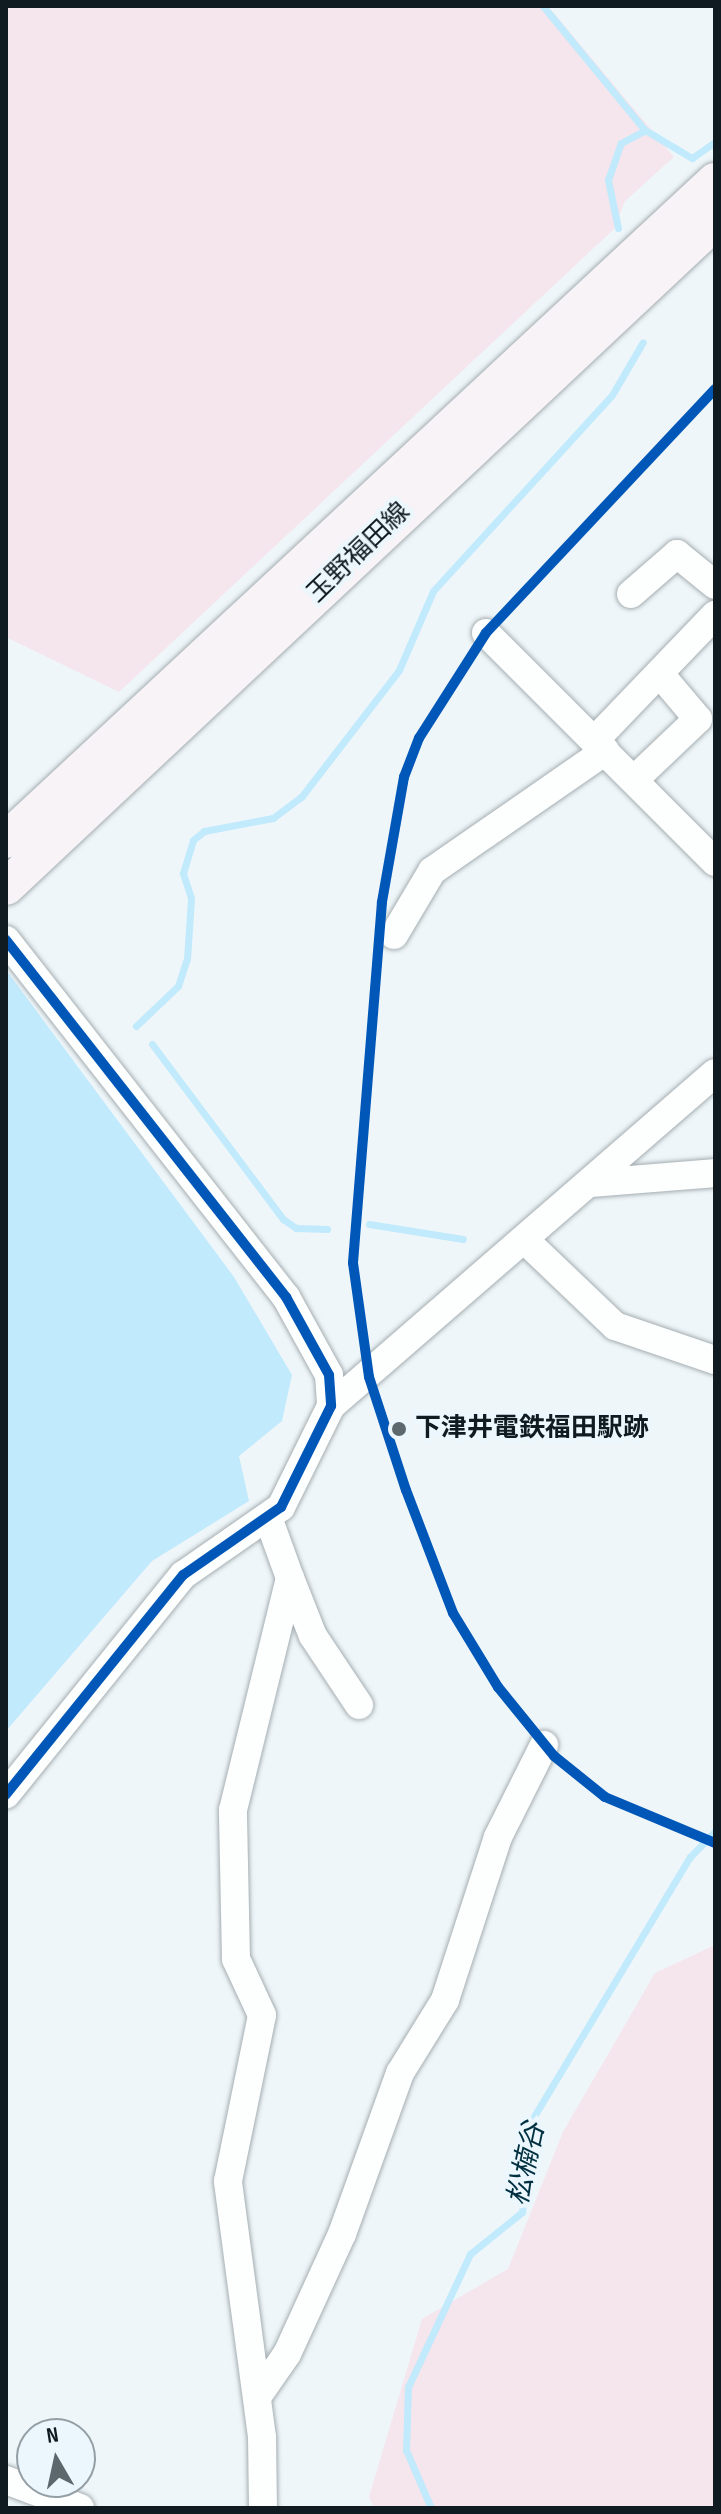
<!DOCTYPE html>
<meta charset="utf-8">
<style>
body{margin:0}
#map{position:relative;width:721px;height:2514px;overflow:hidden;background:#eff6f9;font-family:"Sofia Sans Condensed","Noto Sans JP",sans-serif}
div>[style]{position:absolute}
.green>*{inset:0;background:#f5e5ec}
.water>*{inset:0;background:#c1eafc}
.stream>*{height:7px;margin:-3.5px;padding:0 3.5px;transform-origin:3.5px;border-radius:3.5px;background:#c1eafc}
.roads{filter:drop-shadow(0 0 2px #a5aeb2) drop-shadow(0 0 2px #a5aeb2)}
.minor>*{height:28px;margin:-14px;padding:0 14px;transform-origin:14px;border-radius:14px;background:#fdfefe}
.major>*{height:36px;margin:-18px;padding:0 18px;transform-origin:18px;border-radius:18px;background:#f7f3f6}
.cycleway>*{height:10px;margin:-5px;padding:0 5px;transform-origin:5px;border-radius:5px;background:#0057b8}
.dots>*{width:22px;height:22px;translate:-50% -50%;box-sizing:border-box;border:4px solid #ebf7fd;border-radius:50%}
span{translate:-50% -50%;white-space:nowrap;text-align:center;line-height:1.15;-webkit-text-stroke:8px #ebf7fd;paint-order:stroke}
.street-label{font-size:26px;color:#0f1b20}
.poi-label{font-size:26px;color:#0f1b20;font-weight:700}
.left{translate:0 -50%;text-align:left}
.water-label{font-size:28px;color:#003040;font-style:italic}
.frame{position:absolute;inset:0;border:8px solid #0f1b20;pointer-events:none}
.north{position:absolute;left:16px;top:2418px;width:80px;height:80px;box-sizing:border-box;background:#ebf7fd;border:2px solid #939fa5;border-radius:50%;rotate:351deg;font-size:22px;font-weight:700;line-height:32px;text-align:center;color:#0f1b20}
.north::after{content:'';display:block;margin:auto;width:28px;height:36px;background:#5d686c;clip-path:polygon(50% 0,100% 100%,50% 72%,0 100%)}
</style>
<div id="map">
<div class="green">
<div style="clip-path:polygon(6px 6px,548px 6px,674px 157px,625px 201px,614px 229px,119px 692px,6px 637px)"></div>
<div style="clip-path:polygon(715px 1945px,715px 2508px,374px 2508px,369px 2497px,422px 2319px,508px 2269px,563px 2132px,655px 1973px)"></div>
</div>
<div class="water">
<div style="clip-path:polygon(6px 970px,234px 1277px,292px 1375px,282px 1421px,239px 1456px,249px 1501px,152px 1561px,6px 1731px)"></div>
</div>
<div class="stream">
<div style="left:543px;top:6px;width:161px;rotate:50.6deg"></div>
<div style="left:618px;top:228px;width:49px;rotate:-101.8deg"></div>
<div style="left:608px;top:180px;width:39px;rotate:-71deg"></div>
<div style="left:621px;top:143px;width:27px;rotate:-28deg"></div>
<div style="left:645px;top:130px;width:55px;rotate:30.8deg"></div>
<div style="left:692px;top:158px;width:28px;rotate:-35deg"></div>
<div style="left:136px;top:1026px;width:58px;rotate:-43.6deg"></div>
<div style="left:178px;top:986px;width:28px;rotate:-72deg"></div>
<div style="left:187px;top:959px;width:61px;rotate:-86.2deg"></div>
<div style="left:191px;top:898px;width:26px;rotate:-108deg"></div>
<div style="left:183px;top:873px;width:34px;rotate:-73deg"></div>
<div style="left:193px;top:840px;width:14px;rotate:-39deg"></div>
<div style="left:204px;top:831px;width:70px;rotate:-10.7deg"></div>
<div style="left:273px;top:818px;width:36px;rotate:-37deg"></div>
<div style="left:302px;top:796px;width:159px;rotate:-52.4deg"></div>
<div style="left:399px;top:670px;width:86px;rotate:-66.7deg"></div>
<div style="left:433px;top:591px;width:265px;rotate:-47.6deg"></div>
<div style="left:612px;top:395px;width:61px;rotate:-59.7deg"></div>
<div style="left:152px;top:1044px;width:219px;rotate:53.2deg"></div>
<div style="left:283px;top:1219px;width:16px;rotate:35deg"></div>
<div style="left:296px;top:1228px;width:31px;rotate:2deg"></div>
<div style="left:369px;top:1224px;width:95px;rotate:9.1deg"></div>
<div style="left:431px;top:2508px;width:63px;rotate:-113.3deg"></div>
<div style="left:406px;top:2450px;width:63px;rotate:-88.2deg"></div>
<div style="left:408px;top:2387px;width:147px;rotate:-65deg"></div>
<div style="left:470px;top:2254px;width:67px;rotate:-38.9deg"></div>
<div style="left:522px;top:2212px;width:95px;rotate:-83.3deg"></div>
<div style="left:533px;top:2118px;width:305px;rotate:-59deg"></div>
<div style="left:690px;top:1857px;width:36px;rotate:-46deg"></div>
</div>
<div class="roads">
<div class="minor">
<div style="left:631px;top:594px;width:61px;rotate:-41deg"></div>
<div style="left:677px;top:554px;width:49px;rotate:39.2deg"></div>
<div style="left:486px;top:633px;width:324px;rotate:45deg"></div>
<div style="left:594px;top:741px;width:175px;rotate:-46.2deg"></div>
<div style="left:635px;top:779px;width:87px;rotate:-43.6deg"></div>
<div style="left:698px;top:719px;width:59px;rotate:-130.2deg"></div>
<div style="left:394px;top:935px;width:74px;rotate:-59.3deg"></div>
<div style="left:432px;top:871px;width:211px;rotate:-34.7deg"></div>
<div style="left:6px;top:940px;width:454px;rotate:51.9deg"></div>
<div style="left:286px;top:1297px;width:89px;rotate:61.1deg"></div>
<div style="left:329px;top:1375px;width:31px;rotate:86deg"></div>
<div style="left:331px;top:1406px;width:113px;rotate:116.3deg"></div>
<div style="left:281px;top:1507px;width:119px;rotate:145.2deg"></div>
<div style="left:183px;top:1575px;width:282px;rotate:128.9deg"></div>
<div style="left:592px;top:1183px;width:123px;rotate:-4.6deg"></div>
<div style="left:526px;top:1241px;width:123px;rotate:43.7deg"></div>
<div style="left:615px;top:1326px;width:106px;rotate:18.8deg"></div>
<div style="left:331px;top:1406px;width:508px;rotate:-40.93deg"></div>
<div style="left:290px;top:1578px;width:62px;rotate:68.4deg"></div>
<div style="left:313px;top:1636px;width:83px;rotate:56.3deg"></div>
<div style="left:257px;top:2397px;width:52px;rotate:-55.1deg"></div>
<div style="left:287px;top:2354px;width:132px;rotate:-65.4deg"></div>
<div style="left:342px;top:2234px;width:171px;rotate:-70.2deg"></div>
<div style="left:400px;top:2073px;width:86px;rotate:-58.3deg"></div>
<div style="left:445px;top:2000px;width:171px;rotate:-72deg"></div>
<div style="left:498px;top:1837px;width:103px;rotate:-63.4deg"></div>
<div style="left:6px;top:2480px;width:79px;rotate:20.7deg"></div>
<div style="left:263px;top:2508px;width:71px;rotate:-90.8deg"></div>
<div style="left:262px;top:2437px;width:258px;rotate:-97.6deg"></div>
<div style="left:228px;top:2181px;width:169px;rotate:-78.4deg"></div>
<div style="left:262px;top:2015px;width:62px;rotate:-114.9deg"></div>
<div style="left:236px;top:1959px;width:149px;rotate:-91.2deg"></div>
<div style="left:233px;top:1810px;width:239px;rotate:-76.2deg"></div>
<div style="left:290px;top:1578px;width:62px;rotate:-109.9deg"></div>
</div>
<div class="major">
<div style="left:6px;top:840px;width:968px;rotate:-42.91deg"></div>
<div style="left:6px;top:887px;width:972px;rotate:-43.17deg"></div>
</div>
</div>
<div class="cycleway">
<div style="left:715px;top:389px;width:335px;rotate:133.2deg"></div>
<div style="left:486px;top:633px;width:125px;rotate:122.5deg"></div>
<div style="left:419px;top:738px;width:42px;rotate:111deg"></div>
<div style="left:404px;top:777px;width:127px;rotate:100deg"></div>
<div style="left:382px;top:902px;width:362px;rotate:94.6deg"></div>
<div style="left:353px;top:1263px;width:115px;rotate:82deg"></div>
<div style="left:369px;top:1377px;width:119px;rotate:71.9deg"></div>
<div style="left:406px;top:1490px;width:132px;rotate:69.1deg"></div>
<div style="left:453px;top:1613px;width:87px;rotate:58.7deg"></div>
<div style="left:498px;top:1687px;width:89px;rotate:50.9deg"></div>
<div style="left:554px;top:1756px;width:65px;rotate:38.8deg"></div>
<div style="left:605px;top:1797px;width:119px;rotate:22.7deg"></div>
<div style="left:6px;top:940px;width:454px;rotate:51.9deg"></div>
<div style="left:286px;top:1297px;width:89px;rotate:61.1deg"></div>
<div style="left:329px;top:1375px;width:31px;rotate:86deg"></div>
<div style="left:331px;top:1406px;width:113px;rotate:116.3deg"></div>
<div style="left:281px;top:1507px;width:119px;rotate:145.2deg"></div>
<div style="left:183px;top:1575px;width:282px;rotate:128.9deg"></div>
</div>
<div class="dots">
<div style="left:399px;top:1429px;background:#5d686c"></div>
</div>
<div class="street-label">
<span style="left:359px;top:553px;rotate:-44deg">玉野福田線</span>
</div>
<div class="poi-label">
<span class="left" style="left:415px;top:1429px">下津井電鉄福田駅跡</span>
</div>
<div class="water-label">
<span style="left:527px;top:2164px;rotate:-78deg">松楠谷</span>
</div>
<div class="frame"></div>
<div class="north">N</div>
</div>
